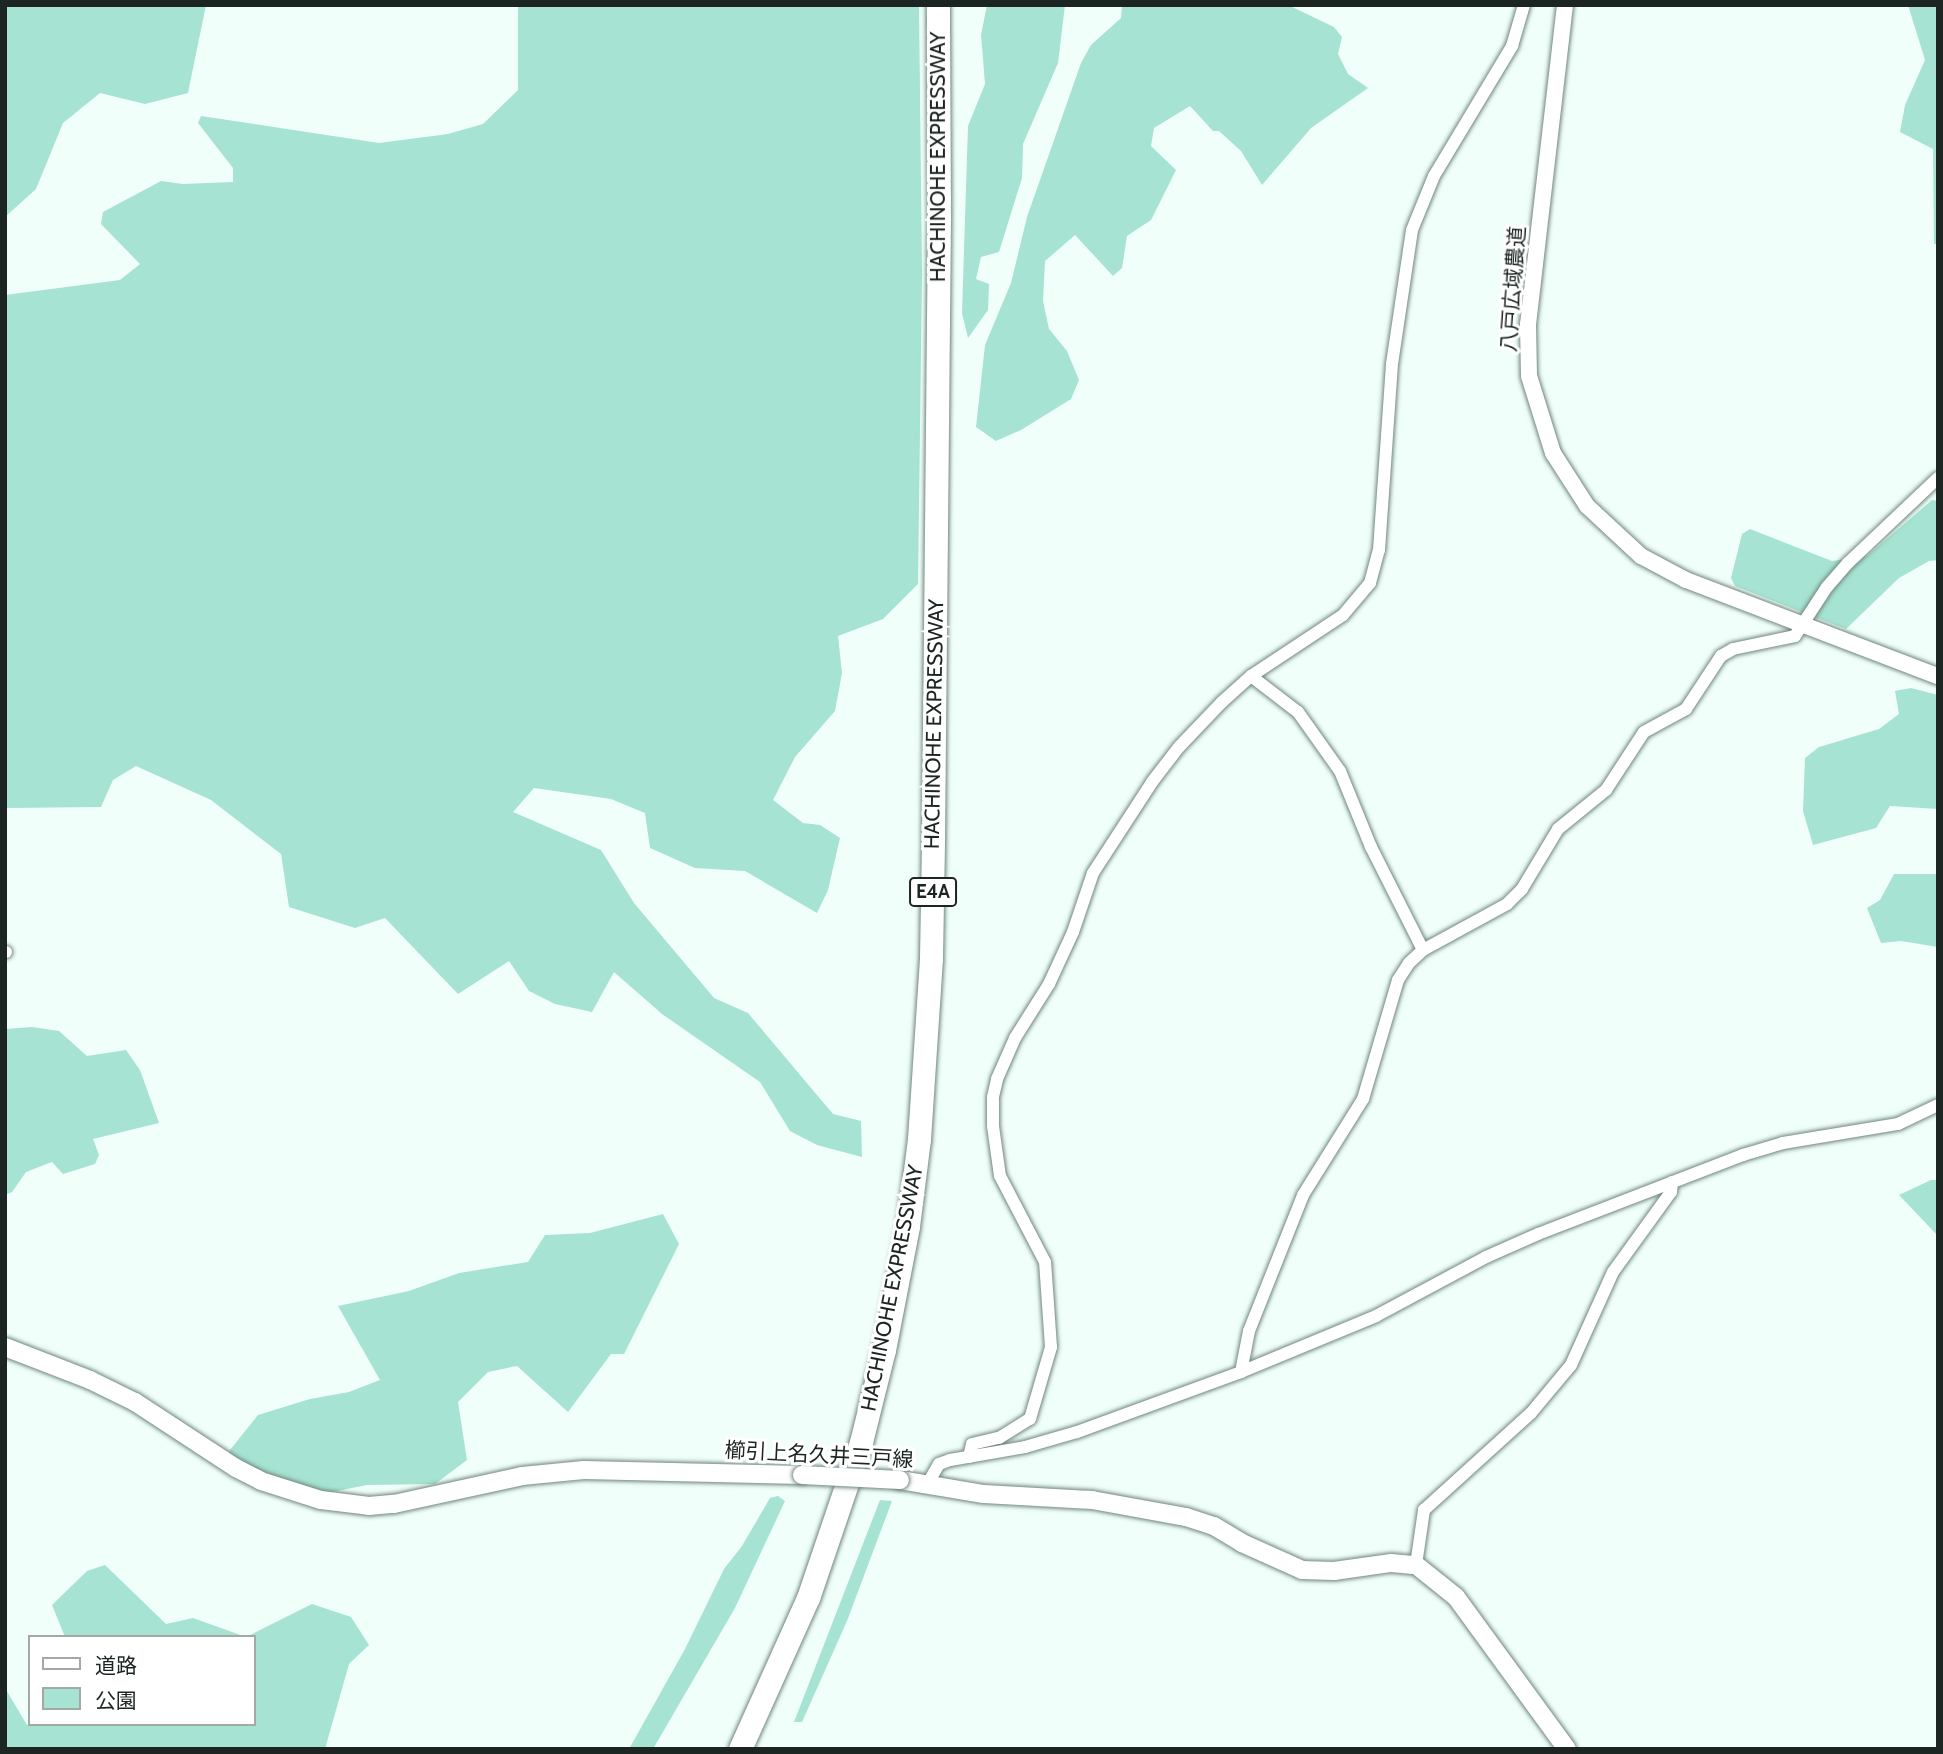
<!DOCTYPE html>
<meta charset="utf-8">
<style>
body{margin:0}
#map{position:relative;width:1943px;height:1754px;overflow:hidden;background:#f0fffa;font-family:Cabin,"Noto Sans JP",sans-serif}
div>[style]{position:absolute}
.green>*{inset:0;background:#a6e3d2}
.roads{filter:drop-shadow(0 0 2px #70867f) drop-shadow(0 0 2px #70867f)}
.minor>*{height:12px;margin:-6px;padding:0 6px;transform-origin:6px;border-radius:6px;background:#fff}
.tertiary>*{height:16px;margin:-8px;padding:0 8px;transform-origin:8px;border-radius:8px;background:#fff}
.secondary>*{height:18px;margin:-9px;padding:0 9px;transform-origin:9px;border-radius:9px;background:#fff}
.motorway>*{height:23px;margin:-11.5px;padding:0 11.5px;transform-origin:11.5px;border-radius:11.5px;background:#fff}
.bridges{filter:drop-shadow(0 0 2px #70867f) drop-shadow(0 0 2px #70867f)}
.secondary-bridge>*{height:18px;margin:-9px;padding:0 9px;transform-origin:9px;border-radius:9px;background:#fff}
span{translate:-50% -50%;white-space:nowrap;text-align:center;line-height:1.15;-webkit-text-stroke:6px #fff;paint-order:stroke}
.shield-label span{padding:2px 5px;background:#fff;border:2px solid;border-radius:5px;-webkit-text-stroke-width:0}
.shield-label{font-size:19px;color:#1c2522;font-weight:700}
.street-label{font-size:21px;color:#1c2522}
.frame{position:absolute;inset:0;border:7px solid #1c2522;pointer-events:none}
.legend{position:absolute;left:28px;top:1635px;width:228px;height:91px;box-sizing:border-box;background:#fff;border:2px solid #a4a8a7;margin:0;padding:9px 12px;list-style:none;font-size:21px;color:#1c2522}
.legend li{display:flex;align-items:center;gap:14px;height:35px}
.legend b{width:35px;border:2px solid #a4a8a7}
</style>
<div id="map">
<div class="green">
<div style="clip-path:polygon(5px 5px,206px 5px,188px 93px,145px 104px,100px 93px,63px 123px,36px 189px,5px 217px)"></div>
<div style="clip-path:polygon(518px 5px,919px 5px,922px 273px,918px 584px,883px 619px,838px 636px,842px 673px,835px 711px,795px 757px,773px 800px,803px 823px,820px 825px,840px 838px,828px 890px,817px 913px,745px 871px,695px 868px,650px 848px,645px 813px,611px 799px,534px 788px,513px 812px,601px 850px,634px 903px,714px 998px,748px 1013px,833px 1114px,861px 1121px,862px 1157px,817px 1145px,790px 1131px,760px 1082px,662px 1014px,614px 972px,592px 1012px,555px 1004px,529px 991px,509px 961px,458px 994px,385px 918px,355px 928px,289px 907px,281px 854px,211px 800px,136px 766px,113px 780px,101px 807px,5px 808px,5px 295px,120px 280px,140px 264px,101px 224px,103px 212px,161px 181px,183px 184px,233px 182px,233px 168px,198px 123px,201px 116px,379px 143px,448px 134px,483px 124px,518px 90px)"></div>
<div style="clip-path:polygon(987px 5px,1065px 5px,1058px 63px,1023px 144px,1022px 178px,999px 252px,981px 257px,976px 279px,989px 284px,988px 310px,968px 338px,962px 313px,968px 126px,985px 84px,981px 35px)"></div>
<div style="clip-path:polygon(1122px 5px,1288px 5px,1334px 27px,1342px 37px,1338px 54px,1348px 74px,1368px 88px,1311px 128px,1262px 185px,1241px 151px,1219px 131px,1213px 131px,1190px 106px,1154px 128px,1151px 146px,1176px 170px,1151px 220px,1127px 236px,1122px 268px,1113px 276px,1075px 235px,1045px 261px,1043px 301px,1049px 329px,1067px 351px,1079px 380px,1071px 399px,1021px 430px,996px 441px,976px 427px,985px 345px,1011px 283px,1027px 217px,1081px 63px,1091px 45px,1121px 18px)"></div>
<div style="clip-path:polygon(1908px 5px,1938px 5px,1938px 244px,1934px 244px,1933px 149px,1900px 132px,1905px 105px,1925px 60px)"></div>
<div style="clip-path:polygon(1932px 500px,1938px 501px,1938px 560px,1929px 561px,1899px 578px,1846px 629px,1735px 586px,1731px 578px,1742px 534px,1750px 529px,1832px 561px,1867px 556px)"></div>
<div style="clip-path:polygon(1911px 688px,1938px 695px,1938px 809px,1890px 806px,1876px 828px,1813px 845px,1803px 811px,1805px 758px,1819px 747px,1879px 729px,1899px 714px,1895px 691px)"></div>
<div style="clip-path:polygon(1894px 874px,1938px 874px,1938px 947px,1901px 941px,1881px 943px,1867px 908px,1880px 900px)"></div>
<div style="clip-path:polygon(32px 1027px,59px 1031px,87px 1056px,126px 1050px,140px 1070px,159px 1123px,93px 1139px,99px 1155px,95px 1164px,63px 1174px,52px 1162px,26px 1172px,12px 1192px,5px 1195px,5px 1029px)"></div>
<div style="clip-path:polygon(1931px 1180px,1938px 1180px,1938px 1236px,1899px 1195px)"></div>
<div style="clip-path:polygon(663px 1214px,679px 1244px,624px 1354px,611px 1354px,568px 1412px,517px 1366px,488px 1372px,458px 1402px,467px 1460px,435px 1484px,367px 1485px,317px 1495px,222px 1469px,230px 1450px,258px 1415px,310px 1399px,349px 1392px,380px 1380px,338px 1306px,409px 1291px,459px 1273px,528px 1262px,545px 1235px,590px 1233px)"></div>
<div style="clip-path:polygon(778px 1496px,785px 1501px,735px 1608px,653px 1749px,629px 1749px,685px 1649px,724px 1569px,742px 1546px,770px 1498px)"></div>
<div style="clip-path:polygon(880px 1500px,892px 1501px,847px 1621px,802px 1722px,794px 1722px)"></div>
<div style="clip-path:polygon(105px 1565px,166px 1624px,193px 1618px,246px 1637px,312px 1604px,351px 1617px,369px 1645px,349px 1664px,325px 1749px,5px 1749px,5px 1688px,27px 1725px,254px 1724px,254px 1637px,65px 1637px,52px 1605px,87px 1571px)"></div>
</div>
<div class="roads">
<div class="minor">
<div style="left:1251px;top:676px;width:59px;rotate:37.5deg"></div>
<div style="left:1298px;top:712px;width:72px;rotate:54.6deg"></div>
<div style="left:1340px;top:771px;width:82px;rotate:67.8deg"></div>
<div style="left:1371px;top:847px;width:115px;rotate:63.2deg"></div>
<div style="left:5px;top:952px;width:1px"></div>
<div style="left:1241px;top:1372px;width:42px;rotate:-79deg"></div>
<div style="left:1249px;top:1331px;width:146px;rotate:-68.3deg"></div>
<div style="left:1303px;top:1195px;width:113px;rotate:-58deg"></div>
<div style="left:1363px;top:1099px;width:124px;rotate:-73.6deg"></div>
<div style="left:1398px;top:980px;width:20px;rotate:-57deg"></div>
<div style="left:1409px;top:963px;width:19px;rotate:-43deg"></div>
<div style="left:1423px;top:950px;width:96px;rotate:-28.7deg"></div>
<div style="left:1507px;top:904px;width:21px;rotate:-45deg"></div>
<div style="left:1522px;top:889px;width:70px;rotate:-59deg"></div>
<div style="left:1558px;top:829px;width:62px;rotate:-39.1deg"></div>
<div style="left:1606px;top:790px;width:69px;rotate:-56.8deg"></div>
<div style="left:1644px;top:732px;width:48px;rotate:-28.7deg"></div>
<div style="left:1686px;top:709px;width:64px;rotate:-56.6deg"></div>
<div style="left:1721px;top:656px;width:14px;rotate:-30deg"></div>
<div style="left:1733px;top:649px;width:63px;rotate:-11.8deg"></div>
<div style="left:1795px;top:636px;width:59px;rotate:-56.9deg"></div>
<div style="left:1827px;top:587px;width:32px;rotate:-49deg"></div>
<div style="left:1848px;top:563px;width:124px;rotate:-43.4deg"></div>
<div style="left:969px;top:1457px;width:13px;rotate:-77deg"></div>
<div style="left:972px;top:1444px;width:28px;rotate:-13deg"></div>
<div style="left:999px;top:1438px;width:36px;rotate:-32deg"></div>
<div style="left:1030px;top:1419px;width:75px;rotate:-73.7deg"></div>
<div style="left:1051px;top:1347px;width:85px;rotate:-94deg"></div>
<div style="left:1045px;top:1262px;width:97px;rotate:-117.6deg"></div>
<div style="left:1000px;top:1176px;width:50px;rotate:-98deg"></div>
<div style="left:993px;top:1126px;width:29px;rotate:-90deg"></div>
<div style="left:993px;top:1097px;width:18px;rotate:-77deg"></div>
<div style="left:997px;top:1079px;width:45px;rotate:-66.3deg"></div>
<div style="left:1015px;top:1038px;width:64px;rotate:-57.8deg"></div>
<div style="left:1049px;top:984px;width:57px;rotate:-65.2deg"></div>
<div style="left:1073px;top:932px;width:62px;rotate:-71.3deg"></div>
<div style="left:1093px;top:873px;width:108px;rotate:-57deg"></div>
<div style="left:1152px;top:782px;width:44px;rotate:-52.4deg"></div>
<div style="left:1179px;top:747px;width:62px;rotate:-46.3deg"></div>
<div style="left:1222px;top:702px;width:39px;rotate:-42deg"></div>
<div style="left:1251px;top:676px;width:110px;rotate:-33.5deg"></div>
<div style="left:1343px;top:615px;width:42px;rotate:-49.8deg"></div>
<div style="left:1370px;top:583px;width:34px;rotate:-75deg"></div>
<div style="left:1379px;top:550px;width:186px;rotate:-86deg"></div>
<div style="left:1392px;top:364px;width:135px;rotate:-81.5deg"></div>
<div style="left:1412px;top:230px;width:58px;rotate:-67.8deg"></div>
<div style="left:1434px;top:176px;width:152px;rotate:-59deg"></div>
<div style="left:1512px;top:46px;width:43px;rotate:-73.7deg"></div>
<div style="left:928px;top:1483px;width:22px;rotate:-60deg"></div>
<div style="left:939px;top:1464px;width:12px;rotate:-20deg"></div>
<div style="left:950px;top:1460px;width:76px;rotate:-9.8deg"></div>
<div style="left:1025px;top:1447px;width:54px;rotate:-16.1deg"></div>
<div style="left:1077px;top:1432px;width:175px;rotate:-20.1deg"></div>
<div style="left:1241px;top:1372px;width:146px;rotate:-22.5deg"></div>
<div style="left:1376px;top:1316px;width:125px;rotate:-28.2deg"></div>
<div style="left:1486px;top:1257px;width:57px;rotate:-23.9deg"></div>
<div style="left:1538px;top:1234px;width:220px;rotate:-21.1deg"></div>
<div style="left:1743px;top:1155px;width:42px;rotate:-16.7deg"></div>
<div style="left:1783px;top:1143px;width:117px;rotate:-9.4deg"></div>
<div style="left:1898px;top:1124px;width:44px;rotate:-25.4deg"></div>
<div style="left:1416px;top:1565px;width:56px;rotate:-81.7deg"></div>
<div style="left:1424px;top:1510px;width:144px;rotate:-42.2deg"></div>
<div style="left:1531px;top:1413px;width:62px;rotate:-50.2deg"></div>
<div style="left:1571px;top:1365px;width:102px;rotate:-65.7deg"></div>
<div style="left:1613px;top:1272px;width:99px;rotate:-54.1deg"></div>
<div style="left:1671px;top:1192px;width:10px;rotate:-84deg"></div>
</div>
<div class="tertiary">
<div style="left:1565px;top:5px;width:321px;rotate:96.6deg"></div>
<div style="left:1528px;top:324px;width:52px;rotate:88.9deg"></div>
<div style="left:1529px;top:376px;width:81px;rotate:72.7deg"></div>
<div style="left:1553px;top:453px;width:63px;rotate:57.3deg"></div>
<div style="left:1587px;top:506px;width:74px;rotate:42.8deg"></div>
<div style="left:1641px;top:556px;width:51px;rotate:28.1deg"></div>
<div style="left:1686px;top:580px;width:270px;rotate:20.9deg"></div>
</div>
<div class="secondary">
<div style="left:5px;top:1347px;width:91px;rotate:21.2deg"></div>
<div style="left:90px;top:1380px;width:50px;rotate:26.1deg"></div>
<div style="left:135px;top:1402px;width:121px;rotate:33.2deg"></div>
<div style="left:236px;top:1468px;width:28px;rotate:27deg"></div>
<div style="left:261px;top:1481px;width:63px;rotate:17.6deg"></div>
<div style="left:321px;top:1500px;width:48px;rotate:7.1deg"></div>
<div style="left:369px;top:1506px;width:25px;rotate:-5deg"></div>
<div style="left:394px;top:1504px;width:131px;rotate:-12.3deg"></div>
<div style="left:522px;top:1476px;width:62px;rotate:-5.5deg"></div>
<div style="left:584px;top:1470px;width:218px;rotate:1.3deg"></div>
<div style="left:900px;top:1480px;width:85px;rotate:9.5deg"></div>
<div style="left:984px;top:1494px;width:108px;rotate:3.2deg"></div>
<div style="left:1092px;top:1500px;width:96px;rotate:10.3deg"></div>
<div style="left:1186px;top:1517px;width:29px;rotate:18deg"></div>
<div style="left:1214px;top:1526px;width:33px;rotate:31deg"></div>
<div style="left:1242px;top:1543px;width:66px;rotate:24.2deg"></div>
<div style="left:1302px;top:1570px;width:32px;rotate:2deg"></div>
<div style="left:1334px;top:1571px;width:58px;rotate:-8deg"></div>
<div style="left:1391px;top:1563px;width:25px;rotate:5deg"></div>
<div style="left:1416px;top:1565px;width:51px;rotate:38.7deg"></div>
<div style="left:1456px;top:1597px;width:188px;rotate:53.9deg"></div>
</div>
<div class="motorway">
<div style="left:740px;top:1749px;width:166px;rotate:-65.8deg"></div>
<div style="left:808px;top:1598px;width:165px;rotate:-71.2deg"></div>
<div style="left:861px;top:1442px;width:95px;rotate:-76deg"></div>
<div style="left:884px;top:1350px;width:126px;rotate:-79deg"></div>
<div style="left:908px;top:1226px;width:88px;rotate:-82.8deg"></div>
<div style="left:919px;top:1139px;width:181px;rotate:-86.2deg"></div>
<div style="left:931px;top:958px;width:116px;rotate:-89deg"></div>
<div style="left:933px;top:842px;width:627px;rotate:-89.45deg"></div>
<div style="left:939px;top:215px;width:210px;rotate:-90.3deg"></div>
</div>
</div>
<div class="bridges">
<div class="secondary-bridge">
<div style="left:802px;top:1475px;width:98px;rotate:2.9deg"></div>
</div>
</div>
<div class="shield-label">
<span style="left:933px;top:892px">E4A</span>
</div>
<div class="street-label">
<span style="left:938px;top:157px;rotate:-90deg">HACHINOHE EXPRESSWAY</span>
<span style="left:1513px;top:289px;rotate:-86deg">八戸広域農道</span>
<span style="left:934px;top:724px;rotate:-89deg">HACHINOHE EXPRESSWAY</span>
<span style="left:892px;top:1288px;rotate:-79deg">HACHINOHE EXPRESSWAY</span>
<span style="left:819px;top:1455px;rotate:3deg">櫛引上名久井三戸線</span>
</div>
<div class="frame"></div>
<ul class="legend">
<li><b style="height:9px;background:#fff"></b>道路</li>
<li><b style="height:19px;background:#a6e3d2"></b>公園</li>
</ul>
</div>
